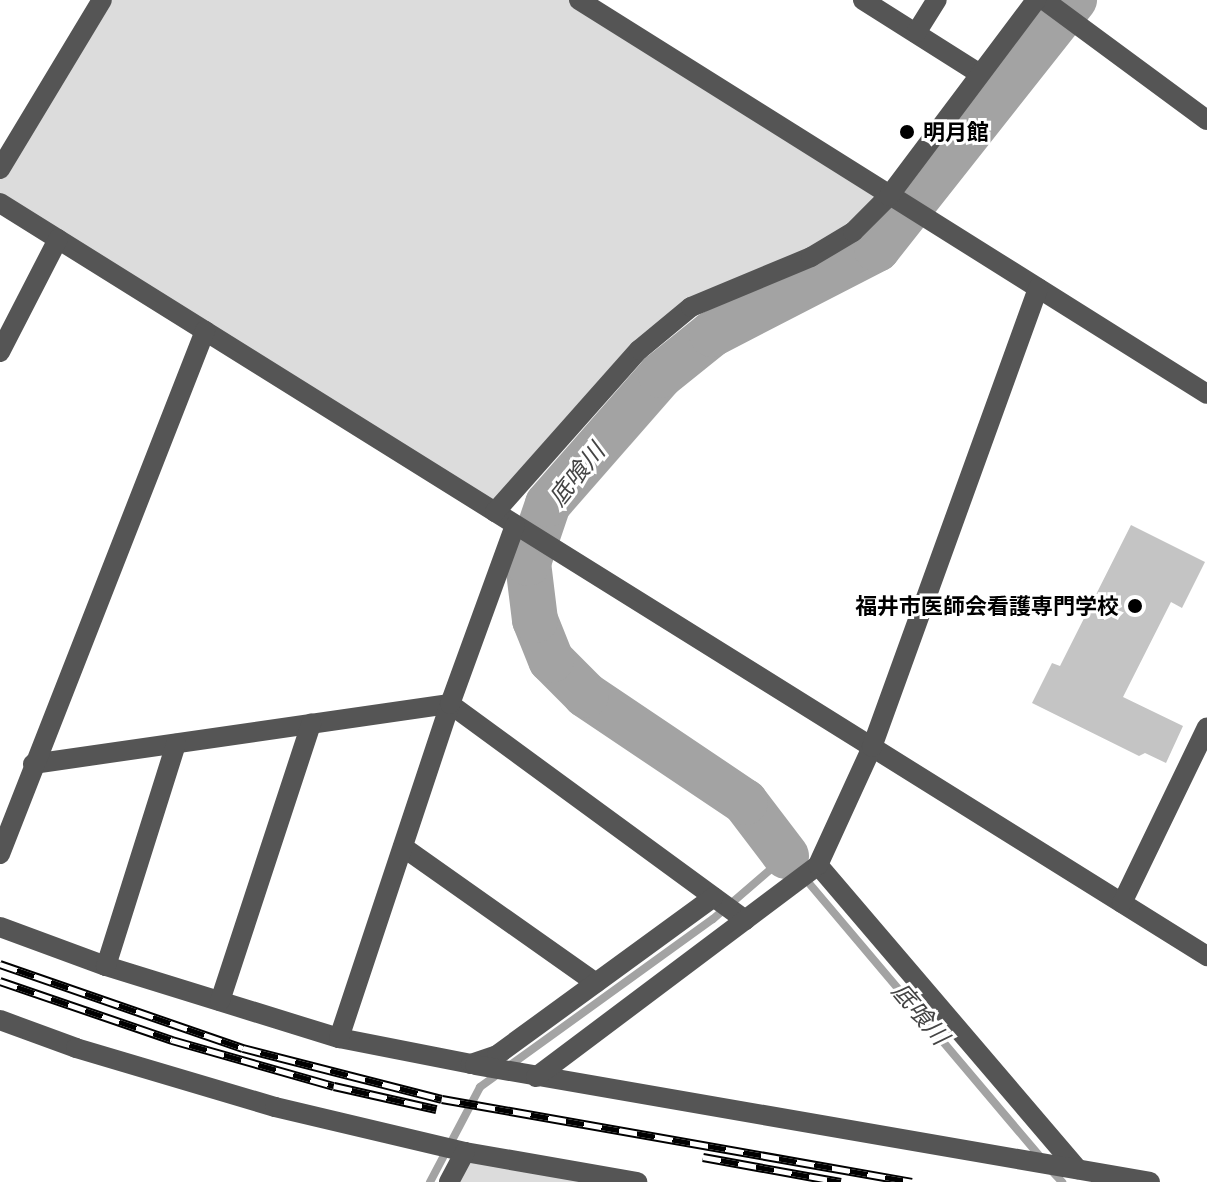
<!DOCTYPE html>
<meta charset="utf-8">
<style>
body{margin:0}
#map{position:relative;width:1207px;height:1182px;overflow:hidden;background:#fff;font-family:Lato,"Noto Sans JP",sans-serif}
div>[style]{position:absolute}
.green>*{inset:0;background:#dcdcdc}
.stream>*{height:8px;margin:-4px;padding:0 4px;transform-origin:4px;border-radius:4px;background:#a3a3a3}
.river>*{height:46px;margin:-23px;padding:0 23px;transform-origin:23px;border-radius:23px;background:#a3a3a3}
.building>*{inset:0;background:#c4c4c4}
.minor>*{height:20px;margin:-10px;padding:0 10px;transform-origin:10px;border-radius:10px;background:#555}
.rail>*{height:9px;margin-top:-4.5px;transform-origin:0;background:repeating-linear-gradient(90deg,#fff 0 18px,#000 0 36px);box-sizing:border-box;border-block:2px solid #000}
.dots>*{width:22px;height:22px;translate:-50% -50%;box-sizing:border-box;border:4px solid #fff;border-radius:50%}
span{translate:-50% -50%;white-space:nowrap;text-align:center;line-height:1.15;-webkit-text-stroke:6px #fff;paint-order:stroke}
.poi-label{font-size:22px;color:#000;font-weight:700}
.left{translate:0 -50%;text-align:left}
.right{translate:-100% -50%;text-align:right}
.water-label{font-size:24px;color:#444;font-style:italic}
</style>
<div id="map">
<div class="green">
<div style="clip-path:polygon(102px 0,575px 0,889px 196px,811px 257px,675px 321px,495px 512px,0 204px,0 169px)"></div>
<div style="clip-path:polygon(474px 1154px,637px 1182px,459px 1182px)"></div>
</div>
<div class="stream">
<div style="left:1050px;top:1169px;width:18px;rotate:47deg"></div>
<div style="left:430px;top:1182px;width:107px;rotate:-62.2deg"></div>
<div style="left:480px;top:1087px;width:287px;rotate:-35.8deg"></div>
<div style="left:713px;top:919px;width:96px;rotate:-40.8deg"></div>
<div style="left:786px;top:856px;width:395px;rotate:49.8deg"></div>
</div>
<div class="river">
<div style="left:786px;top:856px;width:68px;rotate:-127.2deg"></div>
<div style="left:745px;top:802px;width:192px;rotate:-146.1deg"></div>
<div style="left:586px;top:695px;width:49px;rotate:-135deg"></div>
<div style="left:551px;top:660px;width:43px;rotate:-111.8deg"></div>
<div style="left:535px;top:620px;width:57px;rotate:-97deg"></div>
<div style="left:528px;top:563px;width:62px;rotate:-71.3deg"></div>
<div style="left:548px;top:504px;width:171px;rotate:-48.8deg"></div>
<div style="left:661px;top:375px;width:65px;rotate:-38.8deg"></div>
<div style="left:712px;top:334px;width:186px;rotate:-27.3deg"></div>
<div style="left:877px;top:249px;width:318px;rotate:-51.7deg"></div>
</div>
<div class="building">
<div style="clip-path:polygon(1131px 525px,1205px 562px,1182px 608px,1171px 602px,1123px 697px,1183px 726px,1166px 763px,1145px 753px,1139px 756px,1032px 703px,1052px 663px,1060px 666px)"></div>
</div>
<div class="minor">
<div style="left:579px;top:0;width:741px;rotate:32.1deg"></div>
<div style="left:863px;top:0;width:138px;rotate:32.3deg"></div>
<div style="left:1044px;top:0;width:202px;rotate:36.4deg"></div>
<div style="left:916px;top:33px;width:39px;rotate:-58deg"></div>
<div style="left:0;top:169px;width:197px;rotate:-58.9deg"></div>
<div style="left:0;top:203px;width:1423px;rotate:31.96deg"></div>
<div style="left:0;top:352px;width:127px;rotate:-62.8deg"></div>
<div style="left:495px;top:512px;width:217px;rotate:-48.4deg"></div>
<div style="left:639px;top:350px;width:67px;rotate:-39.6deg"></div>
<div style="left:691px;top:307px;width:130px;rotate:-22.6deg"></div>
<div style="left:811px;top:257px;width:49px;rotate:-30.8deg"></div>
<div style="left:853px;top:232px;width:51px;rotate:-45deg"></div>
<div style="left:889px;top:196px;width:245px;rotate:-53.1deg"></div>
<div style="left:33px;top:764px;width:421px;rotate:-8.2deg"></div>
<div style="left:450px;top:704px;width:366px;rotate:36.2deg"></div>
<div style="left:403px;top:847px;width:236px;rotate:35.2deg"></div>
<div style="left:0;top:854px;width:562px;rotate:-68.6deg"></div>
<div style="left:818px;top:865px;width:400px;rotate:49.5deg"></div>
<div style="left:1122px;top:903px;width:195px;rotate:-64.2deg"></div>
<div style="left:0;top:927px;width:113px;rotate:20.2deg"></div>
<div style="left:106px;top:966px;width:244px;rotate:17.2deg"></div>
<div style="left:339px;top:1038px;width:135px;rotate:11.1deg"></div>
<div style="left:471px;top:1064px;width:28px;rotate:-19deg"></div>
<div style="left:497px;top:1055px;width:268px;rotate:-36.1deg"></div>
<div style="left:106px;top:966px;width:233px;rotate:-72.5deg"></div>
<div style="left:220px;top:1001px;width:292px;rotate:-71.8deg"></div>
<div style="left:0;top:1020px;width:81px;rotate:20.2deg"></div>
<div style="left:76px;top:1048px;width:208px;rotate:16.5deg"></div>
<div style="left:275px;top:1107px;width:195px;rotate:13.3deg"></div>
<div style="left:465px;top:1152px;width:175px;rotate:9.9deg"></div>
<div style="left:339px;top:1038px;width:352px;rotate:-71.6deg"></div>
<div style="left:450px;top:704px;width:190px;rotate:-70deg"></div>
<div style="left:475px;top:1065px;width:685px;rotate:9.83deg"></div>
<div style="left:536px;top:1077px;width:353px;rotate:-36.9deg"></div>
<div style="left:818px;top:865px;width:130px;rotate:-65.4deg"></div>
<div style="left:872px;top:747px;width:488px;rotate:-70.1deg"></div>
<div style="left:449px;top:1182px;width:34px;rotate:-62deg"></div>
</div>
<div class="rail">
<div style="left:0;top:964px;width:257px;rotate:19.1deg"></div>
<div style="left:243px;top:1048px;width:205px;rotate:14.4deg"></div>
<div style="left:442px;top:1099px;width:477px;rotate:10deg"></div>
<div style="left:0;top:981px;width:182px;rotate:18.9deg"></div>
<div style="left:172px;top:1040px;width:168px;rotate:15.9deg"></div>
<div style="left:334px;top:1086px;width:105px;rotate:12.7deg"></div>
<div style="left:703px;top:1157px;width:140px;rotate:10.3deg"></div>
</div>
<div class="dots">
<div style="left:907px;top:132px;background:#000"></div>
<div style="left:1135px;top:606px;background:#000"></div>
</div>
<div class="poi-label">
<span class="left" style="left:923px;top:132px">明月館</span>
<span class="right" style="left:1119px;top:606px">福井市医師会看護専門学校</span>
</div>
<div class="water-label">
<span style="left:576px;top:474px;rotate:-51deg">底喰川</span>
<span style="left:921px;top:1013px;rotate:50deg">底喰川</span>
</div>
</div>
